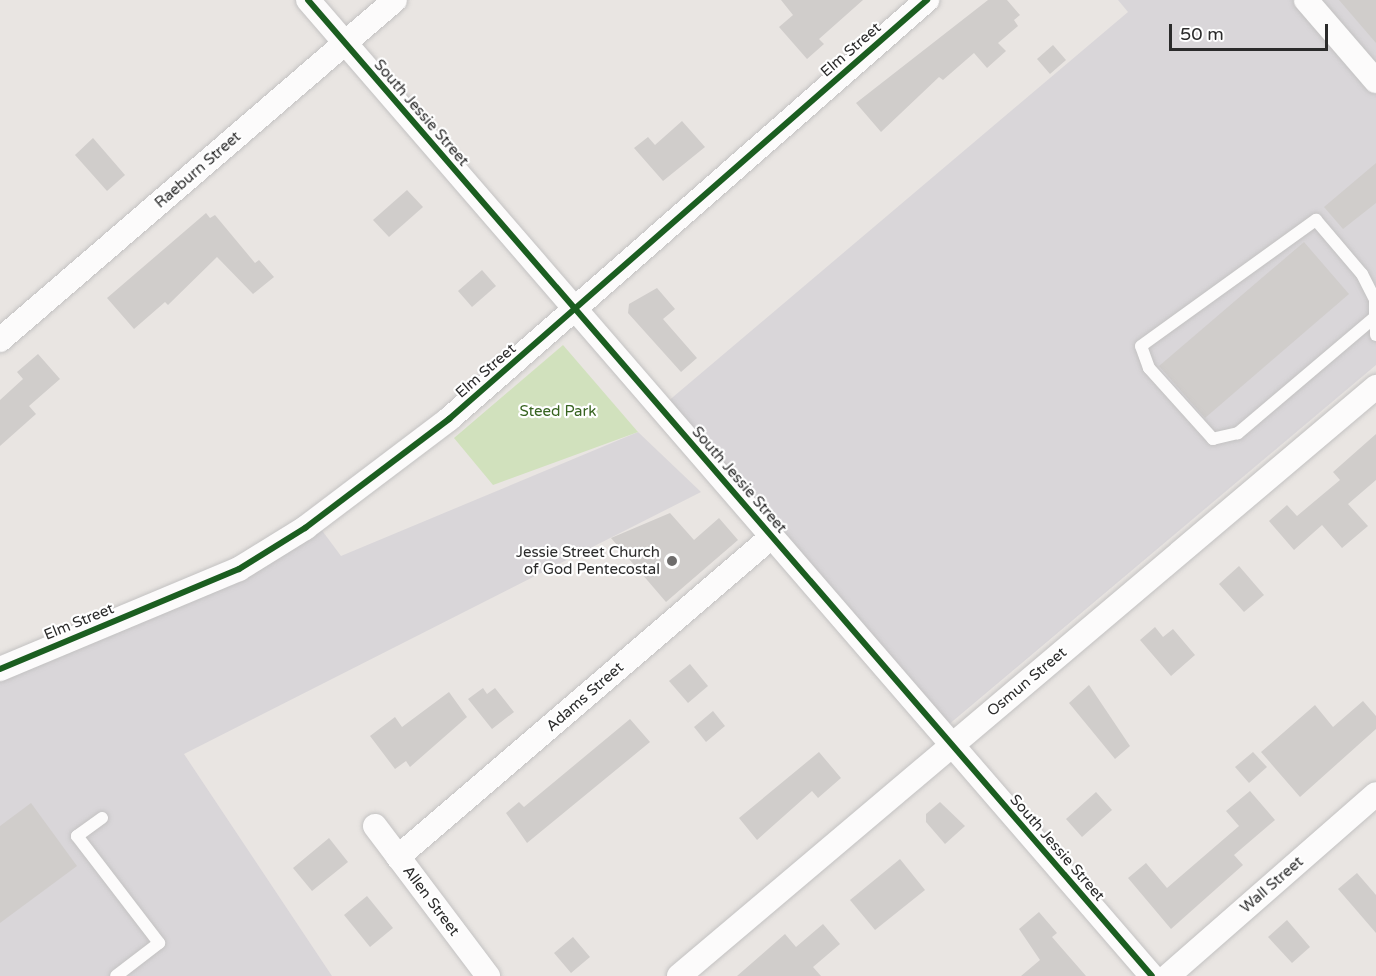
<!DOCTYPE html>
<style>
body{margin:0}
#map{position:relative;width:1376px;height:976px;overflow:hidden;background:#e9e5e2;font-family:"Varela Round",sans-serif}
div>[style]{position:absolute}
.industrial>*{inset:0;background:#d9d6d9}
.green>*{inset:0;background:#d1e1bd}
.building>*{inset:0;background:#d0cdcb}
.roads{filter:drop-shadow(0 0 2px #c3c2c2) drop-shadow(0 0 2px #c3c2c2)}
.service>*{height:12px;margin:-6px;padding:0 6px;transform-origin:6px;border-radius:6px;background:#fcfbfb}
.minor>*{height:24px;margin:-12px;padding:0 12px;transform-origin:12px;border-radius:12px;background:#fcfbfb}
.cycleway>*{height:6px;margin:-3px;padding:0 3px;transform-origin:3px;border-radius:3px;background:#1b5e20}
.dots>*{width:16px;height:16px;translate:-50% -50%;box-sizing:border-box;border:3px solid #fff;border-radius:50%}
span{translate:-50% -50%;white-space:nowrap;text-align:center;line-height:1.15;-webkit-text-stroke:4.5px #fff;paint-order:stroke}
.street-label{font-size:15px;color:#2b2b2b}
.park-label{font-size:15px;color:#376320}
.poi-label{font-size:15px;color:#2b2b2b}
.right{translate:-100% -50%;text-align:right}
.scale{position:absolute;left:1169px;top:24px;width:159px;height:27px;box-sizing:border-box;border:3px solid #2b2b2b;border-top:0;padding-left:8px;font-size:18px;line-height:21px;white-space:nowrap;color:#2b2b2b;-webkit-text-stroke:4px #fff;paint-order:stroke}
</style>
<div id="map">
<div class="industrial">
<div style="clip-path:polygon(1118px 0,1376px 0,1376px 365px,941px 731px,660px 408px,1128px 12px)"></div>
<div style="clip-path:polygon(638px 432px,701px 492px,184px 754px,332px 976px,0 976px,0 667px,232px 570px,312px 517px,341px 556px)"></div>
</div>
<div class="green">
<div style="clip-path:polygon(563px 345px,638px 432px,493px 485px,454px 438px)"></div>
</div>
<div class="building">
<div style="clip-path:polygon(781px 0,863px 0,819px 39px,824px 44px,807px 59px,779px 27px,793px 15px)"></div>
<div style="clip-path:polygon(988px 0,1007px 0,1020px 15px,1014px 20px,1018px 26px,998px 43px,1006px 51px,987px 68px,974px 53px,943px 80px,939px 77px,881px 132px,856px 103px)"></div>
<div style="clip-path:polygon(1339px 0,1376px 0,1376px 43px)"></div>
<div style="clip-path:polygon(1053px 45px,1066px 60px,1050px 74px,1037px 59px)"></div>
<div style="clip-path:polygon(682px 121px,705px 147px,663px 181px,634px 148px,648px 137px,655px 145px)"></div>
<div style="clip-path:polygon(93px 138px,125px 175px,107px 191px,75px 155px)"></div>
<div style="clip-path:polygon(1376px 163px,1376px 203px,1343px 229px,1324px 207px)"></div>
<div style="clip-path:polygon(407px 190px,423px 207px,389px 237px,373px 220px)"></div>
<div style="clip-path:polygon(206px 213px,210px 218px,215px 215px,255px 263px,259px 260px,274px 277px,253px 294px,217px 257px,168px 305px,165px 302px,134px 329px,107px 298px)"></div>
<div style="clip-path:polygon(1304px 242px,1349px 294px,1205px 418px,1159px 366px)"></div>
<div style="clip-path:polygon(482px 270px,496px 286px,472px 307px,458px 291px)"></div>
<div style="clip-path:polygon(657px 288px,675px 309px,663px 319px,697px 358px,681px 372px,628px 313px,629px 304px)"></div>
<div style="clip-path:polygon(38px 354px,60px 379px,29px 406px,36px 414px,0 446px,0 400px,23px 379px,17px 372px)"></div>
<div style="clip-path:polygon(1376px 434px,1376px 480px,1348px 504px,1368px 526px,1342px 548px,1322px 525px,1294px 550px,1269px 521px,1287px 505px,1297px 516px,1340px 480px,1333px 472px)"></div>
<div style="clip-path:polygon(670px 513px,694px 540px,719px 518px,738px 540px,666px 602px,611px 538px)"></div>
<div style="clip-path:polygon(1239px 566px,1264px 595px,1244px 612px,1219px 584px)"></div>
<div style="clip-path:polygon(1155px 627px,1163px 637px,1173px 629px,1195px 655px,1171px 676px,1140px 640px)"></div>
<div style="clip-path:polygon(690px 664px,708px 686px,688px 703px,669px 681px)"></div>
<div style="clip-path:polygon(1089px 685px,1130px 746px,1115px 759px,1069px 703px)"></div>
<div style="clip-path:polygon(483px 688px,487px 694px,495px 688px,514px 712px,492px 729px,468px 699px)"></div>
<div style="clip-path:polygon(449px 692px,467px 717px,410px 767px,406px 761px,395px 769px,370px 736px,395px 717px,402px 727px)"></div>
<div style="clip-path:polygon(1363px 701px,1376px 716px,1376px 729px,1300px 797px,1261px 752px,1315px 705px,1333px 727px)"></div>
<div style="clip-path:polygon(713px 711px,725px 726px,706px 742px,694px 727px)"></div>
<div style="clip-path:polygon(630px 719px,650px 742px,527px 843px,506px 813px,519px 802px,524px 807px)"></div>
<div style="clip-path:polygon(819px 752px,841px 778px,818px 798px,812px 791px,757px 840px,739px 818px)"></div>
<div style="clip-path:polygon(1253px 752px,1267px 767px,1249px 783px,1235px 767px)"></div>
<div style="clip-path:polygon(1250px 791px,1275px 820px,1234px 855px,1243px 865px,1171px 929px,1128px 878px,1146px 863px,1167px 888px,1239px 826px,1226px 811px)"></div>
<div style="clip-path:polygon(1096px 792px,1112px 810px,1082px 837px,1066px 819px)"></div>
<div style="clip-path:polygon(940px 802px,965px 826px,945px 844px,926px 822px,926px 814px)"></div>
<div style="clip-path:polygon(31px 803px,77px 866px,0 923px,0 826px)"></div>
<div style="clip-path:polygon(329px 838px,348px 862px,312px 891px,293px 868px)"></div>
<div style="clip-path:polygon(900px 859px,925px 890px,875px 930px,850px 900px)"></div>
<div style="clip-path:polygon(1357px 873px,1376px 895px,1376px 933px,1338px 889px)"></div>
<div style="clip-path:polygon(367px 896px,393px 928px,370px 947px,344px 915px)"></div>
<div style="clip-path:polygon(1039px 912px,1057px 933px,1052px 937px,1086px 976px,1021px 976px,1040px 960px,1019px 929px)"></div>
<div style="clip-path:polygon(1287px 920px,1310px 947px,1292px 963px,1268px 937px)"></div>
<div style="clip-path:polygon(823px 924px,840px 944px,813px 967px,821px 976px,737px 976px,785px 934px,796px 947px)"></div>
<div style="clip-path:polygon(573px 937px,590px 957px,571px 973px,554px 953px)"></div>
</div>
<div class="roads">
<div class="service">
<div style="left:1316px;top:220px;width:71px;rotate:49.6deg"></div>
<div style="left:1362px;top:274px;width:28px;rotate:63deg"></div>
<div style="left:1375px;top:299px;width:18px;rotate:90deg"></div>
<div style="left:1375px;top:317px;width:180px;rotate:139.7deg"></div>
<div style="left:1238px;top:433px;width:26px;rotate:167deg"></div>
<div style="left:1213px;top:439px;width:96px;rotate:-132deg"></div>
<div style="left:1149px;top:368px;width:23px;rotate:-110deg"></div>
<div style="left:1141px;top:346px;width:216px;rotate:-35.8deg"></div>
<div style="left:1376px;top:317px;width:18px;rotate:90deg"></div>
<div style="left:102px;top:818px;width:31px;rotate:144deg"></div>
<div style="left:77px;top:836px;width:135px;rotate:52.5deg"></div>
<div style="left:159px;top:943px;width:54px;rotate:142.5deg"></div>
</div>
<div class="minor">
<div style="left:308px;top:0;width:1290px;rotate:49.15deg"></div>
<div style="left:1306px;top:0;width:107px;rotate:49.2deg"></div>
<div style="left:0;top:340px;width:521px;rotate:-40.72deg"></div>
<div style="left:0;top:669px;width:259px;rotate:-22.7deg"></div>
<div style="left:239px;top:569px;width:78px;rotate:-31.8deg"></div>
<div style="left:305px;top:528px;width:181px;rotate:-37.1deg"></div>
<div style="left:449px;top:419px;width:636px;rotate:-41.24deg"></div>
<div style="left:375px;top:826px;width:188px;rotate:53deg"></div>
<div style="left:398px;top:857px;width:493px;rotate:-40.6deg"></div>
<div style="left:679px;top:976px;width:913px;rotate:-40.2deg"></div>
<div style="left:1168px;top:976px;width:276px;rotate:-41.2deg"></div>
</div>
</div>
<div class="cycleway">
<div style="left:308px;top:0;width:1290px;rotate:49.15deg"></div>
<div style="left:0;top:669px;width:259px;rotate:-22.7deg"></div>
<div style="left:239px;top:569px;width:78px;rotate:-31.8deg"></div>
<div style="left:305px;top:528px;width:181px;rotate:-37.1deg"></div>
<div style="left:449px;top:419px;width:636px;rotate:-41.24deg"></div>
</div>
<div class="dots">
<div style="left:672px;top:561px;background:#6e6c6b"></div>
</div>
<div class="street-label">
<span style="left:851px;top:50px;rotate:-41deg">Elm Street</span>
<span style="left:421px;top:113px;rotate:49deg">South Jessie Street</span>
<span style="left:198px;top:170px;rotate:-41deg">Raeburn Street</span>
<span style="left:486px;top:371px;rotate:-41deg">Elm Street</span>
<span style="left:739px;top:480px;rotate:49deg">South Jessie Street</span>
<span style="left:79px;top:622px;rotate:-22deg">Elm Street</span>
<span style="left:1027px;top:682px;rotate:-40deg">Osmun Street</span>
<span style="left:585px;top:697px;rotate:-41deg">Adams Street</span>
<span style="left:1057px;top:848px;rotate:49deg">South Jessie Street</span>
<span style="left:1272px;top:885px;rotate:-41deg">Wall Street</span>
<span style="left:431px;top:901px;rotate:53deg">Allen Street</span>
</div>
<div class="park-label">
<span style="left:558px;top:412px">Steed Park</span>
</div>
<div class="poi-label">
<span class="right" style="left:660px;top:561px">Jessie Street Church<br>of God Pentecostal</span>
</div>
<div class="scale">50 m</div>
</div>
